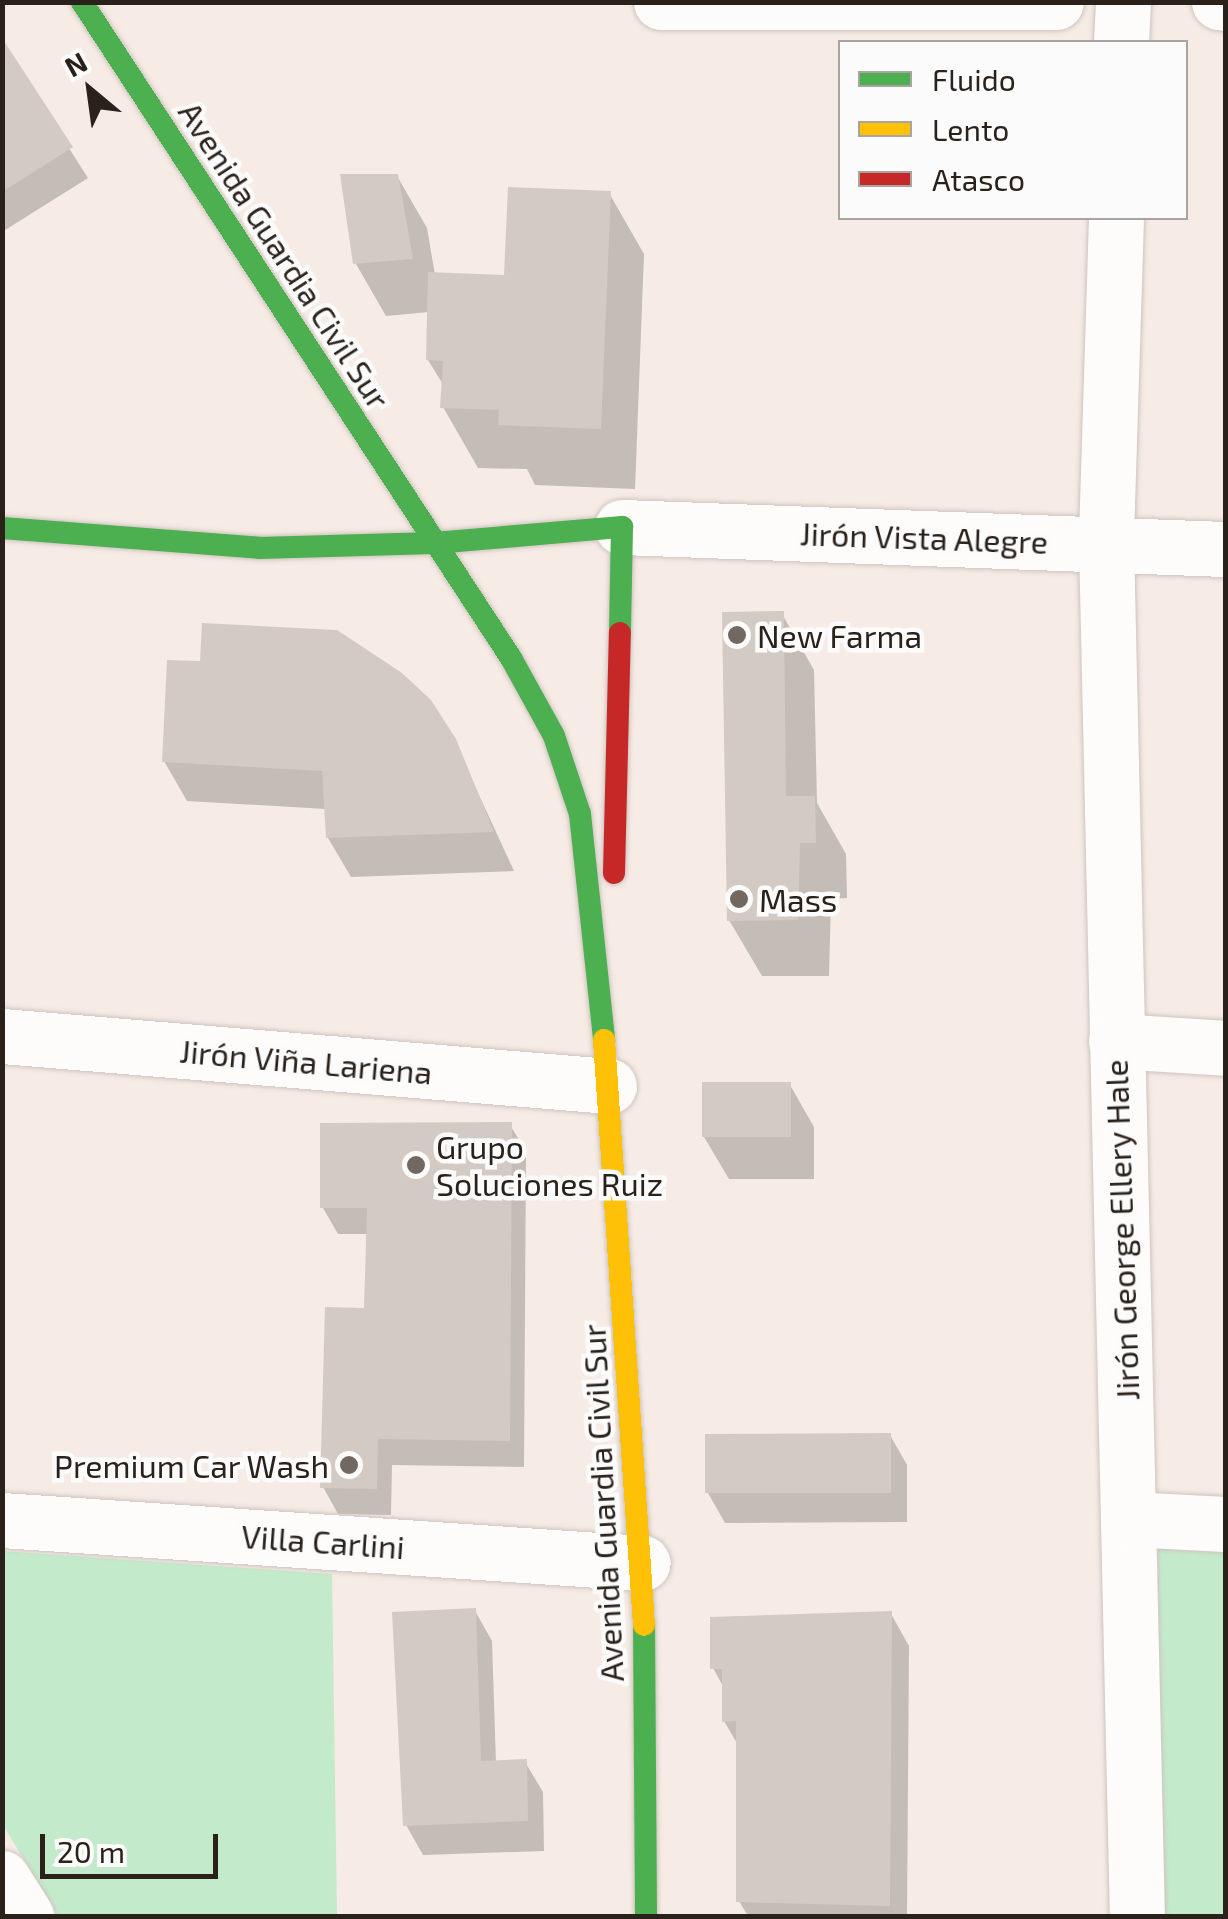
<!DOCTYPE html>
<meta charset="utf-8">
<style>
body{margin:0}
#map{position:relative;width:1228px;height:1919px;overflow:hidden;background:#f6ebe5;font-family:"Exo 2",sans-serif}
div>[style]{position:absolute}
.green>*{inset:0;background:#c4eacc}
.shadow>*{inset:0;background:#0003}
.building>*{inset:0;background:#d4cac4}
.roads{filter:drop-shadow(0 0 2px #cec4be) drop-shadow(0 0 2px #cec4be)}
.street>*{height:55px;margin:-27.5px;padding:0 27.5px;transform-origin:27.5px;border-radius:27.5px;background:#fefcfb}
.fast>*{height:22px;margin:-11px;padding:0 11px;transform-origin:11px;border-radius:11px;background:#4caf50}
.slow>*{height:22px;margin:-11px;padding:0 11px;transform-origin:11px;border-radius:11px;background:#ffc107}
.jam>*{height:22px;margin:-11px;padding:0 11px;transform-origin:11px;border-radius:11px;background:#c62828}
.dots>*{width:28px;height:28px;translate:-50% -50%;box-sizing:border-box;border:5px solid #fbfbfb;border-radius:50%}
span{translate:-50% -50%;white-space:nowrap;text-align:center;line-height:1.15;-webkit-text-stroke:9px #fbfbfb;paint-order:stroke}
.street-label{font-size:32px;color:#2b211b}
.poi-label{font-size:32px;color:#2b211b}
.left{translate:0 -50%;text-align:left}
.right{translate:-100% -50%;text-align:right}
.frame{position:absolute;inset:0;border:5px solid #2b211b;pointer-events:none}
.legend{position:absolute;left:838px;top:40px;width:350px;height:180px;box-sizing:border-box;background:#fbfbfb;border:2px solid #a8a4a1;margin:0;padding:12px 18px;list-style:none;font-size:30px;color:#2b211b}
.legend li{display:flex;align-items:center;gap:20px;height:50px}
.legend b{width:50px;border:2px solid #a8a4a1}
.north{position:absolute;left:40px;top:40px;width:100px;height:100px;-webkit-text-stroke:8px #fbfbfb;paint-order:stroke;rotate:331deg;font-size:28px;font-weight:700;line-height:40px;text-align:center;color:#2b211b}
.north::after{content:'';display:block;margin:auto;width:35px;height:45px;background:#2b211b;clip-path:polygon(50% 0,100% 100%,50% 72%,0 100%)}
.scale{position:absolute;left:40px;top:1834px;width:178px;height:45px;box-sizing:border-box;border:5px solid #2b211b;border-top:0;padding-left:12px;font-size:30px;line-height:35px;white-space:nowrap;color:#2b211b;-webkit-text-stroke:8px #fbfbfb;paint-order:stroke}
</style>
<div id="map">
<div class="green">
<div style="clip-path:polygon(1158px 1537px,1225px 1541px,1225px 1916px,1158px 1916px)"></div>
<div style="clip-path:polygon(2px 1551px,332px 1574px,337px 1916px,58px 1916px,3px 1825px)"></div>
</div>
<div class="shadow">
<div style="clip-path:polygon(2px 43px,88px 178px,2px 232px)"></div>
<div style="clip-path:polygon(397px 176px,427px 228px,435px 275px,506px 277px,609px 193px,644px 254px,635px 489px,535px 485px,527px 469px,478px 468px,443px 407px,444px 386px,428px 360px,429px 312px,386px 316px,356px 264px)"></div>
<div style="clip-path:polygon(782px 614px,814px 670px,817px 803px,846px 854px,847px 898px,831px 899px,829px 976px,762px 976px,729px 920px)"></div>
<div style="clip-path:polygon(454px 741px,514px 871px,351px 877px,328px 838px,326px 809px,187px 801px,164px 761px)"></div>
<div style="clip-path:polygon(790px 1085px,814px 1127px,814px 1179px,729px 1179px,704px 1137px)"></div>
<div style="clip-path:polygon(510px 1125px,526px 1151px,524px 1467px,392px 1465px,391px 1515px,338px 1514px,323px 1487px,366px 1311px,368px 1234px,338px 1234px,323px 1208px)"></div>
<div style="clip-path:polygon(890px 1435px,907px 1465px,907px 1522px,725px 1523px,708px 1493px)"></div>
<div style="clip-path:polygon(475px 1611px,492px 1641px,496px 1763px,525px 1762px,543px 1792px,544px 1851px,423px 1855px,406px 1825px)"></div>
<div style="clip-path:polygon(891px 1614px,909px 1646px,907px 1916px,748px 1916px,739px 1901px,738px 1745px,724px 1721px,724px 1688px,713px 1668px)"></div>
</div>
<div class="building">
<div style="clip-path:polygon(2px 38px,73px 147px,2px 192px)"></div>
<div style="clip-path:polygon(340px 174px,398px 174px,413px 259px,353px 264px)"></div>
<div style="clip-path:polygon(508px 187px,611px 191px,601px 429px,498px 425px,499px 410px,440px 408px,443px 361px,426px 360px,428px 272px,504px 275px)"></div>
<div style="clip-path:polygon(784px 611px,786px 796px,815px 796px,816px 843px,800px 843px,798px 920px,727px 921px,722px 612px)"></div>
<div style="clip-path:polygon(202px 623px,337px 630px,402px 673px,431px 700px,456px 739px,494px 832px,326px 838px,322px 771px,162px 762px,167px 660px,200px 661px)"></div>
<div style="clip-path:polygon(702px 1082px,791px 1082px,791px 1137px,702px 1137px)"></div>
<div style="clip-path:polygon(512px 1122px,510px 1441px,378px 1439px,377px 1489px,320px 1488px,325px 1307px,364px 1308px,367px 1208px,320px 1208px,320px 1123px)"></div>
<div style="clip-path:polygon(891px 1433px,891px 1493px,705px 1493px,705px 1434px)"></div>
<div style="clip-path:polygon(476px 1608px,481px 1761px,527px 1759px,528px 1821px,403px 1826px,392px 1612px)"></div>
<div style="clip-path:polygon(892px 1611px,890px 1906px,736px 1902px,736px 1721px,722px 1722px,722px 1669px,710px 1669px,710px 1617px)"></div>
</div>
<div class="roads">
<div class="street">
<div style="left:661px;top:2px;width:395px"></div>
<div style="left:1219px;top:2px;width:7px;rotate:8deg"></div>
<div style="left:1121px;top:42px;width:40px;rotate:-87.1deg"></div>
<div style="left:1116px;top:218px;width:325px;rotate:91.8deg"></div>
<div style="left:1106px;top:543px;width:1373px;rotate:88.71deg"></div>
<div style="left:622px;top:527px;width:604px;rotate:2.09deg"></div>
<div style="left:2px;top:1036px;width:609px;rotate:4.71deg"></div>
<div style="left:1116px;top:1041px;width:110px;rotate:3.6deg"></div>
<div style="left:1129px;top:1519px;width:97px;rotate:3deg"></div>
<div style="left:2px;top:1520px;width:642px;rotate:3.84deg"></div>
<div style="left:2px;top:1878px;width:45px;rotate:57.7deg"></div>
</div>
<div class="fast">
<div style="left:82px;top:2px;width:784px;rotate:56.82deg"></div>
<div style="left:511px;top:658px;width:89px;rotate:61.1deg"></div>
<div style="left:554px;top:736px;width:82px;rotate:71.6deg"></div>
<div style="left:580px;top:814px;width:227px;rotate:83.9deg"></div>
<div style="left:2px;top:528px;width:258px;rotate:4.4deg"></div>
<div style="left:259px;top:548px;width:175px;rotate:-1.6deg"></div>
<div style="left:434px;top:543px;width:189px;rotate:-4.9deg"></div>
<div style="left:622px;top:527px;width:106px;rotate:91.1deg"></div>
<div style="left:644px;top:1625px;width:291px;rotate:89.6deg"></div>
</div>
<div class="slow">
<div style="left:604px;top:1040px;width:586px;rotate:86.09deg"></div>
</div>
<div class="jam">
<div style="left:614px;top:873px;width:240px;rotate:-88.6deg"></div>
</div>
</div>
<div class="dots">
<div style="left:737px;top:635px;background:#726862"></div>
<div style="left:739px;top:899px;background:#726862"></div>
<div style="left:416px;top:1165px;background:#726862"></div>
<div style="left:349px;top:1465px;background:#726862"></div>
</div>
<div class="street-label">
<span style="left:285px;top:255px;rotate:57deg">Avenida Guardia Civil Sur</span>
<span style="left:924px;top:537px;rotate:2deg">Jirón Vista Alegre</span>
<span style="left:306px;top:1061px;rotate:5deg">Jirón Viña Lariena</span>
<span style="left:1121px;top:1230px;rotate:-92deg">Jirón George Ellery Hale</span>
<span style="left:602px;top:1503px;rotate:-93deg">Avenida Guardia Civil Sur</span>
<span style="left:323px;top:1541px;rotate:4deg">Villa Carlini</span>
</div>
<div class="poi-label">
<span class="left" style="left:757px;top:635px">New Farma</span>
<span class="left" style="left:759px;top:899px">Mass</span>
<span class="left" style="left:436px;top:1165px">Grupo<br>Soluciones Ruiz</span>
<span class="right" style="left:329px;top:1465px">Premium Car Wash</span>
</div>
<div class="frame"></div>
<ul class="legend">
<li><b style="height:12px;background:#4caf50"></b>Fluido</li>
<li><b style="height:12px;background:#ffc107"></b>Lento</li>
<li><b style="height:12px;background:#c62828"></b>Atasco</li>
</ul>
<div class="north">N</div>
<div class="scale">20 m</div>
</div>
